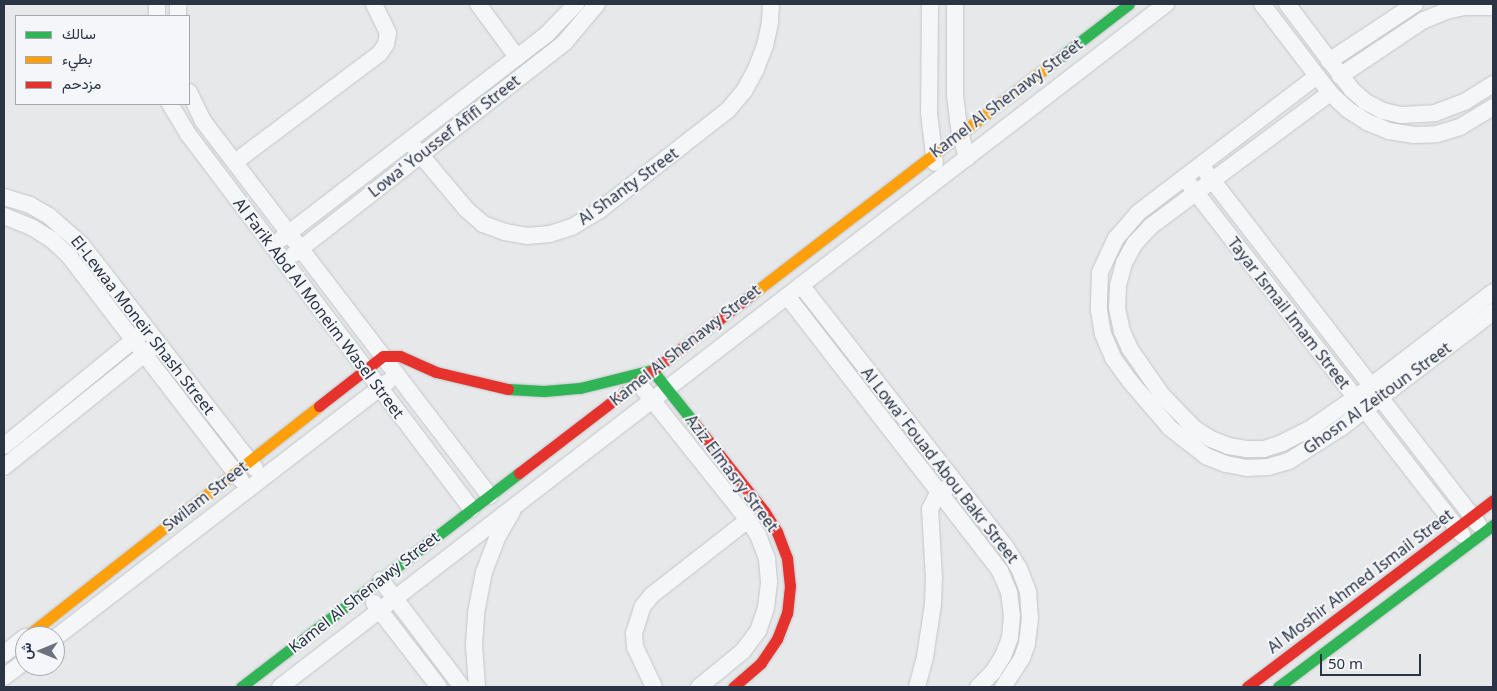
<!DOCTYPE html>
<meta charset="utf-8">
<style>
body{margin:0}
#map{position:relative;width:1497px;height:691px;overflow:hidden;background:#e6e8ea;font-family:"Noto Sans",Vazirmatn,sans-serif}
div>[style]{position:absolute}
.roads{filter:drop-shadow(0 0 1px #c4c6c8) drop-shadow(0 0 1px #c4c6c8)}
.street>*{height:16px;margin:-8px;padding:0 8px;transform-origin:8px;border-radius:8px;background:#f5f6f7}
.fast>*{height:11px;margin:-5.5px;padding:0 5.5px;transform-origin:5.5px;border-radius:5.5px;background:#30b455}
.slow>*{height:11px;margin:-5.5px;padding:0 5.5px;transform-origin:5.5px;border-radius:5.5px;background:#ff9f0a}
.jam>*{height:11px;margin:-5.5px;padding:0 5.5px;transform-origin:5.5px;border-radius:5.5px;background:#e5322d}
span{translate:-50% -50%;white-space:nowrap;text-align:center;line-height:1.15;-webkit-text-stroke:4px #f4f6f9;paint-order:stroke}
.street-label{font-size:16px;color:#2b3445}
.frame{position:absolute;inset:0;border:5px solid #2b3445;pointer-events:none}
.legend{position:absolute;left:15px;top:15px;width:175px;height:90px;box-sizing:border-box;background:#f4f6f9;border:1px solid #a4a8b1;margin:0;padding:6px 9px;list-style:none;font-size:15px;color:#2b3445}
.legend li{display:flex;align-items:center;gap:10px;height:25px}
.legend b{width:25px;border:1px solid #a4a8b1}
.north{position:absolute;left:15px;top:626px;width:50px;height:50px;box-sizing:border-box;background:#f4f6f9;border:1px solid #a4a8b1;border-radius:50%;rotate:270deg;font-size:14px;font-weight:700;line-height:20px;text-align:center;color:#2b3445}
.north::after{content:'';display:block;margin:auto;width:18px;height:22px;background:#6c737f;clip-path:polygon(50% 0,100% 100%,50% 72%,0 100%)}
.scale{position:absolute;left:1320px;top:654px;width:101px;height:22px;box-sizing:border-box;border:2px solid #2b3445;border-top:0;padding-left:6px;font-size:15px;line-height:18px;white-space:nowrap;color:#2b3445;-webkit-text-stroke:4px #f4f6f9;paint-order:stroke}
</style>
<div id="map">
<div class="roads">
<div class="street">
<div style="left:478px;top:4px;width:66px;rotate:53.7deg"></div>
<div style="left:930px;top:4px;width:109px;rotate:90.5deg"></div>
<div style="left:929px;top:113px;width:50px;rotate:83.2deg"></div>
<div style="left:955px;top:4px;width:91px;rotate:90deg"></div>
<div style="left:955px;top:95px;width:38px;rotate:83deg"></div>
<div style="left:960px;top:133px;width:26px;rotate:74deg"></div>
<div style="left:1262px;top:4px;width:112px;rotate:52.6deg"></div>
<div style="left:1330px;top:93px;width:23px;rotate:43deg"></div>
<div style="left:1347px;top:109px;width:24px;rotate:33deg"></div>
<div style="left:1367px;top:122px;width:24px;rotate:22deg"></div>
<div style="left:1389px;top:131px;width:24px;rotate:9deg"></div>
<div style="left:1413px;top:135px;width:24px;rotate:-2deg"></div>
<div style="left:1437px;top:134px;width:24px;rotate:-17deg"></div>
<div style="left:1460px;top:127px;width:39px;rotate:-31deg"></div>
<div style="left:1287px;top:4px;width:108px;rotate:52.9deg"></div>
<div style="left:1352px;top:90px;width:18px;rotate:41deg"></div>
<div style="left:1366px;top:102px;width:19px;rotate:28deg"></div>
<div style="left:1383px;top:111px;width:18px;rotate:13deg"></div>
<div style="left:1401px;top:115px;width:34px;rotate:-3deg"></div>
<div style="left:1435px;top:113px;width:33px;rotate:-21deg"></div>
<div style="left:1466px;top:101px;width:32px;rotate:-32deg"></div>
<div style="left:157px;top:16px;width:12px;rotate:-90deg"></div>
<div style="left:178px;top:16px;width:12px;rotate:-90deg"></div>
<div style="left:1329px;top:61px;width:103px;rotate:-33.5deg"></div>
<div style="left:1317px;top:76px;width:225px;rotate:142.6deg"></div>
<div style="left:1138px;top:213px;width:33px;rotate:131deg"></div>
<div style="left:1116px;top:238px;width:38px;rotate:115deg"></div>
<div style="left:1100px;top:273px;width:37px;rotate:92deg"></div>
<div style="left:1099px;top:310px;width:24px;rotate:81deg"></div>
<div style="left:1103px;top:334px;width:26px;rotate:67deg"></div>
<div style="left:1113px;top:358px;width:27px;rotate:54deg"></div>
<div style="left:1129px;top:380px;width:63px;rotate:49.5deg"></div>
<div style="left:1170px;top:428px;width:46px;rotate:37.9deg"></div>
<div style="left:1206px;top:456px;width:22px;rotate:22deg"></div>
<div style="left:1226px;top:464px;width:21px;rotate:11deg"></div>
<div style="left:1247px;top:468px;width:21px;rotate:-3deg"></div>
<div style="left:1268px;top:467px;width:22px;rotate:-16deg"></div>
<div style="left:1289px;top:461px;width:63px;rotate:-32.7deg"></div>
<div style="left:1342px;top:427px;width:190px;rotate:-37.3deg"></div>
<div style="left:1340px;top:76px;width:101px;rotate:-33.7deg"></div>
<div style="left:1424px;top:20px;width:24px;rotate:-22deg"></div>
<div style="left:1446px;top:11px;width:19px;rotate:-12deg"></div>
<div style="left:1465px;top:7px;width:28px"></div>
<div style="left:189px;top:92px;width:32px;rotate:64deg"></div>
<div style="left:203px;top:121px;width:472px;rotate:52.6deg"></div>
<div style="left:1330px;top:93px;width:223px;rotate:143.4deg"></div>
<div style="left:1151px;top:226px;width:23px;rotate:133deg"></div>
<div style="left:1135px;top:243px;width:23px;rotate:119deg"></div>
<div style="left:1124px;top:263px;width:23px;rotate:105deg"></div>
<div style="left:1118px;top:285px;width:23px;rotate:92deg"></div>
<div style="left:1117px;top:308px;width:24px;rotate:78deg"></div>
<div style="left:1122px;top:331px;width:20px;rotate:66deg"></div>
<div style="left:1130px;top:349px;width:56px;rotate:55.2deg"></div>
<div style="left:1162px;top:395px;width:47px;rotate:45.9deg"></div>
<div style="left:1195px;top:429px;width:19px;rotate:32deg"></div>
<div style="left:1211px;top:439px;width:18px;rotate:22deg"></div>
<div style="left:1228px;top:446px;width:18px;rotate:9deg"></div>
<div style="left:1246px;top:449px;width:18px"></div>
<div style="left:1264px;top:449px;width:19px;rotate:-18deg"></div>
<div style="left:1282px;top:443px;width:29px;rotate:-27deg"></div>
<div style="left:1308px;top:430px;width:57px;rotate:-34.2deg"></div>
<div style="left:1355px;top:398px;width:174px;rotate:-37.5deg"></div>
<div style="left:170px;top:104px;width:35px;rotate:59deg"></div>
<div style="left:188px;top:134px;width:470px;rotate:52.9deg"></div>
<div style="left:409px;top:141px;width:89px;rotate:50deg"></div>
<div style="left:466px;top:209px;width:23px;rotate:41deg"></div>
<div style="left:483px;top:224px;width:23px;rotate:20deg"></div>
<div style="left:505px;top:232px;width:22px;rotate:10deg"></div>
<div style="left:527px;top:236px;width:23px;rotate:-5deg"></div>
<div style="left:550px;top:234px;width:23px;rotate:-18deg"></div>
<div style="left:572px;top:227px;width:33px;rotate:-31deg"></div>
<div style="left:600px;top:210px;width:162px;rotate:-38deg"></div>
<div style="left:728px;top:110px;width:25px;rotate:-50deg"></div>
<div style="left:744px;top:91px;width:25px;rotate:-61deg"></div>
<div style="left:756px;top:69px;width:25px;rotate:-69deg"></div>
<div style="left:765px;top:46px;width:25px;rotate:-78deg"></div>
<div style="left:770px;top:22px;width:18px;rotate:-87deg"></div>
<div style="left:235px;top:162px;width:181px;rotate:-36.9deg"></div>
<div style="left:380px;top:53px;width:11px;rotate:-56deg"></div>
<div style="left:386px;top:44px;width:11px;rotate:-80deg"></div>
<div style="left:388px;top:33px;width:32px;rotate:-116deg"></div>
<div style="left:1206px;top:172px;width:445px;rotate:52.3deg"></div>
<div style="left:1190px;top:185px;width:443px;rotate:52.1deg"></div>
<div style="left:4px;top:197px;width:27px;rotate:17deg"></div>
<div style="left:30px;top:205px;width:22px;rotate:30deg"></div>
<div style="left:49px;top:216px;width:43px;rotate:41.2deg"></div>
<div style="left:81px;top:244px;width:284px;rotate:52.2deg"></div>
<div style="left:4px;top:216px;width:31px;rotate:22deg"></div>
<div style="left:33px;top:228px;width:22px;rotate:32deg"></div>
<div style="left:52px;top:240px;width:23px;rotate:43deg"></div>
<div style="left:69px;top:256px;width:282px;rotate:52.5deg"></div>
<div style="left:281px;top:239px;width:336px;rotate:-37.6deg"></div>
<div style="left:547px;top:34px;width:42px;rotate:-46deg"></div>
<div style="left:294px;top:254px;width:344px;rotate:-38deg"></div>
<div style="left:565px;top:42px;width:50px;rotate:-49.9deg"></div>
<div style="left:801px;top:285px;width:331px;rotate:52deg"></div>
<div style="left:1005px;top:546px;width:26px;rotate:58deg"></div>
<div style="left:1019px;top:568px;width:26px;rotate:69deg"></div>
<div style="left:1028px;top:592px;width:26px;rotate:86deg"></div>
<div style="left:1030px;top:618px;width:26px;rotate:97deg"></div>
<div style="left:1027px;top:644px;width:15px;rotate:110deg"></div>
<div style="left:1022px;top:658px;width:35px;rotate:123deg"></div>
<div style="left:787px;top:296px;width:348px;rotate:52.2deg"></div>
<div style="left:1000px;top:571px;width:23px;rotate:67deg"></div>
<div style="left:1009px;top:592px;width:23px;rotate:83deg"></div>
<div style="left:1012px;top:615px;width:23px;rotate:95deg"></div>
<div style="left:1010px;top:638px;width:19px;rotate:111deg"></div>
<div style="left:1003px;top:656px;width:19px;rotate:122deg"></div>
<div style="left:993px;top:672px;width:21px;rotate:135deg"></div>
<div style="left:637px;top:381px;width:178px;rotate:51.4deg"></div>
<div style="left:748px;top:520px;width:18px;rotate:56deg"></div>
<div style="left:758px;top:535px;width:26px;rotate:69deg"></div>
<div style="left:767px;top:559px;width:24px;rotate:85deg"></div>
<div style="left:769px;top:583px;width:25px;rotate:97deg"></div>
<div style="left:766px;top:608px;width:24px;rotate:109deg"></div>
<div style="left:758px;top:631px;width:25px;rotate:127deg"></div>
<div style="left:743px;top:651px;width:57px;rotate:140.7deg"></div>
<div style="left:4px;top:446px;width:177px;rotate:-39.3deg"></div>
<div style="left:4px;top:467px;width:190px;rotate:-38.8deg"></div>
<div style="left:381px;top:580px;width:134px;rotate:52.9deg"></div>
<div style="left:374px;top:603px;width:106px;rotate:52.3deg"></div>
<div style="left:55px;top:638px;width:420px;rotate:-37.6deg"></div>
<div style="left:4px;top:654px;width:27px;rotate:-39deg"></div>
<div style="left:4px;top:677px;width:26px;rotate:-37deg"></div>
<div style="left:280px;top:687px;width:1119px;rotate:-37.63deg"></div>
<div style="left:477px;top:687px;width:42px;rotate:-94.1deg"></div>
<div style="left:474px;top:645px;width:32px;rotate:-86deg"></div>
<div style="left:476px;top:613px;width:42px;rotate:-79deg"></div>
<div style="left:484px;top:572px;width:39px;rotate:-69deg"></div>
<div style="left:498px;top:536px;width:28px;rotate:-60deg"></div>
<div style="left:654px;top:687px;width:44px;rotate:-115.4deg"></div>
<div style="left:635px;top:647px;width:14px;rotate:-94deg"></div>
<div style="left:634px;top:633px;width:28px;rotate:-72deg"></div>
<div style="left:643px;top:606px;width:14px;rotate:-51deg"></div>
<div style="left:652px;top:595px;width:122px;rotate:-38deg"></div>
<div style="left:917px;top:687px;width:31px;rotate:-75deg"></div>
<div style="left:925px;top:657px;width:54px;rotate:-81.4deg"></div>
<div style="left:933px;top:604px;width:26px;rotate:-88deg"></div>
<div style="left:934px;top:578px;width:69px;rotate:-93.3deg"></div>
<div style="left:930px;top:509px;width:13px;rotate:-63deg"></div>
<div style="left:936px;top:497px;width:17px;rotate:-40deg"></div>
</div>
<div class="fast">
<div style="left:1055px;top:61px;width:93px;rotate:-37.6deg"></div>
<div style="left:508px;top:389px;width:36px;rotate:3deg"></div>
<div style="left:544px;top:391px;width:36px;rotate:-5deg"></div>
<div style="left:580px;top:388px;width:74px;rotate:-14deg"></div>
<div style="left:652px;top:370px;width:69px;rotate:51.5deg"></div>
<div style="left:241px;top:687px;width:351px;rotate:-37.6deg"></div>
<div style="left:1278px;top:687px;width:269px;rotate:-37deg"></div>
</div>
<div class="slow">
<div style="left:751px;top:295px;width:384px;rotate:-37.6deg"></div>
<div style="left:27px;top:636px;width:372px;rotate:-38.2deg"></div>
</div>
<div class="jam">
<div style="left:319px;top:406px;width:81px;rotate:-38deg"></div>
<div style="left:383px;top:356px;width:17px"></div>
<div style="left:400px;top:356px;width:39px;rotate:24deg"></div>
<div style="left:436px;top:372px;width:74px;rotate:13.3deg"></div>
<div style="left:695px;top:424px;width:111px;rotate:51.6deg"></div>
<div style="left:764px;top:511px;width:25px;rotate:58deg"></div>
<div style="left:777px;top:532px;width:28px;rotate:69deg"></div>
<div style="left:787px;top:558px;width:28px;rotate:84deg"></div>
<div style="left:790px;top:586px;width:27px;rotate:96deg"></div>
<div style="left:787px;top:613px;width:28px;rotate:111deg"></div>
<div style="left:777px;top:639px;width:29px;rotate:124deg"></div>
<div style="left:761px;top:663px;width:37px;rotate:139deg"></div>
<div style="left:519px;top:473px;width:292px;rotate:-37.5deg"></div>
<div style="left:1247px;top:687px;width:309px;rotate:-37.2deg"></div>
</div>
</div>
<div class="street-label">
<span style="left:1006px;top:98px;rotate:-37deg">Kamel Al Shenawy Street</span>
<span style="left:444px;top:136px;rotate:-38deg">Lowa' Youssef Afifi Street</span>
<span style="left:628px;top:186px;rotate:-36deg">Al Shanty Street</span>
<span style="left:319px;top:308px;rotate:53deg">Al Farik Abd Al Moneim Wasel Street</span>
<span style="left:1289px;top:313px;rotate:52deg">Tayar Ismail Imam Street</span>
<span style="left:143px;top:325px;rotate:52deg">El-Lewaa Moneir Shash Street</span>
<span style="left:685px;top:345px;rotate:-38deg">Kamel Al Shenawy Street</span>
<span style="left:1377px;top:398px;rotate:-36deg">Ghosn Al Zeitoun Street</span>
<span style="left:940px;top:465px;rotate:52deg">Al Lowa' Fouad Abou Bakr Street</span>
<span style="left:732px;top:473px;rotate:53deg">Aziz Elmasry Street</span>
<span style="left:205px;top:496px;rotate:-38deg">Swilam Street</span>
<span style="left:1360px;top:581px;rotate:-37deg">Al Moshir Ahmed Ismail Street</span>
<span style="left:364px;top:592px;rotate:-38deg">Kamel Al Shenawy Street</span>
</div>
<div class="frame"></div>
<ul class="legend">
<li><b style="height:6px;background:#30b455"></b>سالك</li>
<li><b style="height:6px;background:#ff9f0a"></b>بطيء</li>
<li><b style="height:6px;background:#e5322d"></b>مزدحم</li>
</ul>
<div class="north">ش</div>
<div class="scale">50 m</div>
</div>
